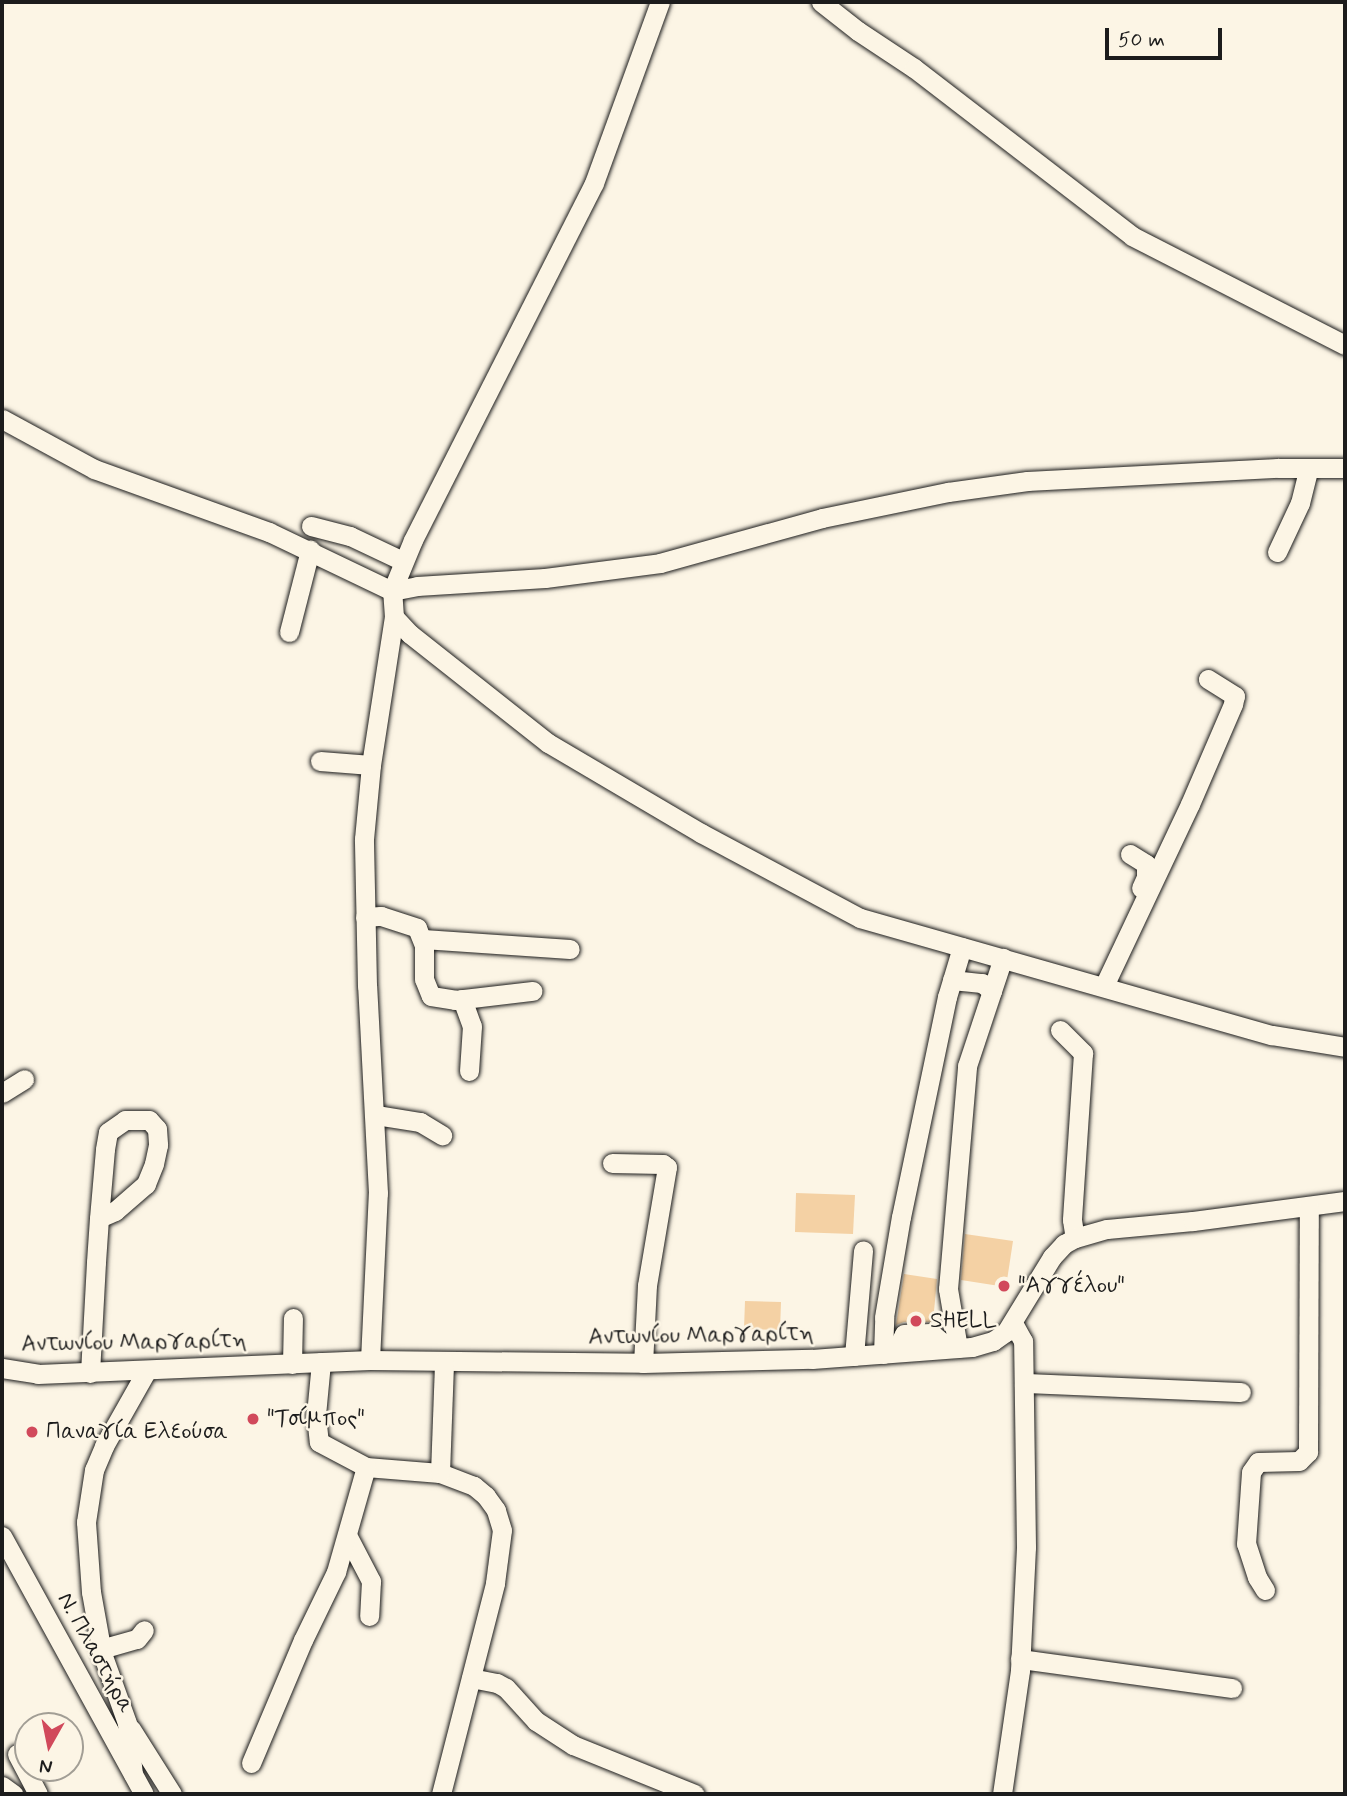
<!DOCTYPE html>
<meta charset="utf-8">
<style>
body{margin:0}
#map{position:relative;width:1347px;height:1796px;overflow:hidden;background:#fcf5e5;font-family:Mynerve,sans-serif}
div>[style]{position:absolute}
.building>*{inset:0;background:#f4d1a4}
.roads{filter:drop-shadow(0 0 2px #1c1c1c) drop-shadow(0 0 2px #1c1c1c)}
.minor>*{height:19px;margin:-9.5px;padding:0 9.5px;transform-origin:9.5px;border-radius:9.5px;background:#fcf5e5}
.dots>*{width:19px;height:19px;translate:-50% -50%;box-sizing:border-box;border:4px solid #fcf5e5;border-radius:50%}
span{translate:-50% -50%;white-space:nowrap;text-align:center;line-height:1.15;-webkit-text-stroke:5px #fcf5e5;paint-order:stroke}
.poi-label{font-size:23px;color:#1c1c1c}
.left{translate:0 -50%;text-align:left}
.street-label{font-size:23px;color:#1c1c1c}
.frame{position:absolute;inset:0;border:4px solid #1c1c1c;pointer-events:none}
.north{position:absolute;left:14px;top:1712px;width:70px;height:70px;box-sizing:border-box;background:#fcf5e5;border:2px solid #a29e95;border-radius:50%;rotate:189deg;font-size:19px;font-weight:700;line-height:28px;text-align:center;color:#1c1c1c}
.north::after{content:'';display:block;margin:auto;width:24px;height:32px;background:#d1495b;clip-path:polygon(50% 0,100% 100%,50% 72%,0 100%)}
.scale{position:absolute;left:1105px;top:28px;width:117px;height:32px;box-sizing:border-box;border:4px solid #1c1c1c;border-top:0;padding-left:9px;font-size:21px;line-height:24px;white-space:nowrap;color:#1c1c1c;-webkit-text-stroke:5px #fcf5e5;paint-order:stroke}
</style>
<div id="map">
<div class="building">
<div style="clip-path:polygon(796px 1193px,855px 1195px,853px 1234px,795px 1232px)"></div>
<div style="clip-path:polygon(965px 1234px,1013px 1241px,1006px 1287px,961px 1280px)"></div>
<div style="clip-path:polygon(904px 1274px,937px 1279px,933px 1322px,904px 1322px,896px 1325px)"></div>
<div style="clip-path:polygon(745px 1301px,781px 1302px,780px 1330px,744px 1329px)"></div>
</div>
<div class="roads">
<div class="minor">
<div style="left:821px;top:2px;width:47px;rotate:38.1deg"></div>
<div style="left:858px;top:31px;width:67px;rotate:33.5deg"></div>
<div style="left:914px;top:68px;width:275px;rotate:37.6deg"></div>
<div style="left:1132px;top:236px;width:239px;rotate:27.1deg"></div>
<div style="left:2px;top:419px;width:105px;rotate:28.5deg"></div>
<div style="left:94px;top:469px;width:186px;rotate:19.8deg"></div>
<div style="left:269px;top:532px;width:136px;rotate:25.6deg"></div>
<div style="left:392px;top:591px;width:25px;rotate:-11deg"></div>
<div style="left:417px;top:586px;width:128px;rotate:-3.6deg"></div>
<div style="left:545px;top:578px;width:116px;rotate:-7.4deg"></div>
<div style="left:660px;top:563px;width:168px;rotate:-15.5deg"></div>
<div style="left:822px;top:518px;width:129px;rotate:-11.7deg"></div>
<div style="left:948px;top:492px;width:80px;rotate:-7.9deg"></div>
<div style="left:1027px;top:481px;width:251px;rotate:-3deg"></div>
<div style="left:1278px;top:468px;width:67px"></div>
<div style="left:311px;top:526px;width:40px;rotate:14.4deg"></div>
<div style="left:350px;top:536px;width:59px;rotate:25.3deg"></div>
<div style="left:1277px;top:552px;width:54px;rotate:-64.9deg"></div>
<div style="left:1300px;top:503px;width:36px;rotate:-76deg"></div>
<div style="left:394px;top:617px;width:23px;rotate:47deg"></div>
<div style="left:410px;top:634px;width:176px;rotate:38.3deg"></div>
<div style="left:548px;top:743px;width:178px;rotate:30.5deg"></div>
<div style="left:701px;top:833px;width:180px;rotate:28.1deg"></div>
<div style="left:860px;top:918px;width:428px;rotate:15.9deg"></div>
<div style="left:1272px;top:1035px;width:74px;rotate:9.3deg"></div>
<div style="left:289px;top:632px;width:85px;rotate:-75.6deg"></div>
<div style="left:320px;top:761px;width:51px;rotate:4.5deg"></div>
<div style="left:1130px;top:854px;width:19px;rotate:32deg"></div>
<div style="left:1146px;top:864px;width:13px;rotate:90deg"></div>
<div style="left:1146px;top:877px;width:12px;rotate:114deg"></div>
<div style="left:365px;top:917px;width:16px;rotate:-4deg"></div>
<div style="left:381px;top:916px;width:38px;rotate:18deg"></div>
<div style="left:417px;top:928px;width:18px;rotate:68deg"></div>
<div style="left:424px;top:945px;width:34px;rotate:90deg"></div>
<div style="left:424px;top:979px;width:18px;rotate:68deg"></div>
<div style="left:431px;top:996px;width:24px;rotate:9deg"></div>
<div style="left:455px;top:1000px;width:78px;rotate:-6.7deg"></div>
<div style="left:423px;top:939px;width:147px;rotate:3.9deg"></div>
<div style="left:952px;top:980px;width:30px;rotate:6deg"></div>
<div style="left:982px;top:983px;width:13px;rotate:39deg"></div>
<div style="left:1104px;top:986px;width:201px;rotate:-64.7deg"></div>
<div style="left:1190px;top:804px;width:109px;rotate:-66.7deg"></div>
<div style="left:1233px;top:704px;width:8px;rotate:-76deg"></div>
<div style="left:1235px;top:696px;width:32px;rotate:-148deg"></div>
<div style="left:462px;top:999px;width:29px;rotate:70deg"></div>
<div style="left:472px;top:1026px;width:45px;rotate:93.8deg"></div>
<div style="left:1060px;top:1030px;width:33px;rotate:45deg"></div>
<div style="left:1083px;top:1053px;width:167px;rotate:93.8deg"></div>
<div style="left:1072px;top:1220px;width:18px;rotate:81deg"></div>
<div style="left:2px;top:1093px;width:26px;rotate:-32deg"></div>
<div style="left:376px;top:1115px;width:45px;rotate:9deg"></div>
<div style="left:420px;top:1122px;width:26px;rotate:31deg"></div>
<div style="left:612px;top:1163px;width:51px;rotate:1.1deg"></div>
<div style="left:663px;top:1164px;width:5px;rotate:37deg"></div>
<div style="left:667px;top:1167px;width:120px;rotate:99.6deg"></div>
<div style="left:647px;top:1285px;width:78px;rotate:92.9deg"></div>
<div style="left:899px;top:1344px;width:11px;rotate:-63deg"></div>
<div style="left:904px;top:1334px;width:27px;rotate:-2deg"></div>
<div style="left:931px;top:1333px;width:16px;rotate:40deg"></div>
<div style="left:958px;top:1348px;width:60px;rotate:-99.6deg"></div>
<div style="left:948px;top:1289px;width:224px;rotate:-85.1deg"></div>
<div style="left:967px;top:1066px;width:114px;rotate:-71.6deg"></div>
<div style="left:883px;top:1354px;width:37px;rotate:-88deg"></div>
<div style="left:884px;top:1317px;width:101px;rotate:-80.4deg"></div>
<div style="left:901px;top:1217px;width:225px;rotate:-78.2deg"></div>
<div style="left:947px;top:997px;width:52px;rotate:-73.3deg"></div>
<div style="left:854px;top:1356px;width:106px;rotate:-85.1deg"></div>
<div style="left:370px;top:1360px;width:167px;rotate:-87.3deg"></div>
<div style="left:378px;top:1193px;width:207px;rotate:-93deg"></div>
<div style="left:367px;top:986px;width:147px;rotate:-91.2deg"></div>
<div style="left:364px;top:839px;width:74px;rotate:-84.6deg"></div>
<div style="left:371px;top:765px;width:150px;rotate:-81.2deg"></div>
<div style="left:394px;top:617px;width:26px;rotate:-94deg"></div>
<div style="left:392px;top:591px;width:55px;rotate:-67.6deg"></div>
<div style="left:413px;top:540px;width:400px;rotate:-63.1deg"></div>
<div style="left:594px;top:183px;width:193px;rotate:-70deg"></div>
<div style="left:321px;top:1362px;width:53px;rotate:95.4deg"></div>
<div style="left:316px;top:1415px;width:27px;rotate:84deg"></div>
<div style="left:319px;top:1442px;width:53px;rotate:28deg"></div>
<div style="left:366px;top:1467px;width:74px;rotate:4.6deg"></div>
<div style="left:292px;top:1364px;width:46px;rotate:-88.8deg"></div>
<div style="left:2px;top:1368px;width:36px;rotate:9deg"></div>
<div style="left:38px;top:1374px;width:332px;rotate:-2.4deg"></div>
<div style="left:370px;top:1360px;width:273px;rotate:0.6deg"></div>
<div style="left:643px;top:1363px;width:169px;rotate:-1.4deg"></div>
<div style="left:812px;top:1359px;width:160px;rotate:-4.3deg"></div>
<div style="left:972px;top:1347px;width:22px;rotate:-16deg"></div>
<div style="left:993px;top:1341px;width:16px;rotate:-35deg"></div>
<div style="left:1006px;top:1332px;width:88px;rotate:-58.5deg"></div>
<div style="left:1052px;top:1257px;width:18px;rotate:-47deg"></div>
<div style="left:1064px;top:1244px;width:13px;rotate:-29deg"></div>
<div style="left:1075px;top:1238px;width:33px;rotate:-16deg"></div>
<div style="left:1107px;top:1229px;width:86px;rotate:-5.3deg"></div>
<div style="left:1193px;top:1221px;width:153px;rotate:-7.5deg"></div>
<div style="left:90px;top:1373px;width:111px;rotate:-86.9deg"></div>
<div style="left:96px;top:1262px;width:44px;rotate:-86.1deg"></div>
<div style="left:99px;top:1218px;width:69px;rotate:-85deg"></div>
<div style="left:105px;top:1149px;width:17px;rotate:-80deg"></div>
<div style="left:108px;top:1132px;width:21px;rotate:-35deg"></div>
<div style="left:125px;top:1120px;width:24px"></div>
<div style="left:149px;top:1120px;width:12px;rotate:48deg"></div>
<div style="left:157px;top:1129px;width:16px;rotate:86deg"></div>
<div style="left:158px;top:1145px;width:19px;rotate:102deg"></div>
<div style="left:154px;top:1164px;width:22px;rotate:112deg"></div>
<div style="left:146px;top:1184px;width:41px;rotate:138.9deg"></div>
<div style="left:115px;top:1211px;width:17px;rotate:156deg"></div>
<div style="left:1024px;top:1383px;width:217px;rotate:2.4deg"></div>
<div style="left:2px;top:1536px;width:294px;rotate:61.2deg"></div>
<div style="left:348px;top:1537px;width:50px;rotate:62.4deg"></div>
<div style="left:371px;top:1581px;width:35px;rotate:93deg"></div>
<div style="left:1265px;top:1590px;width:15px;rotate:-122deg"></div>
<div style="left:1257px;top:1577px;width:35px;rotate:-108deg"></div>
<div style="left:1246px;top:1544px;width:72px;rotate:-86deg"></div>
<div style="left:1251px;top:1472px;width:12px;rotate:-55deg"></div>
<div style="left:1258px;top:1462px;width:41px;rotate:-1.4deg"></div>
<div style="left:1299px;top:1461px;width:13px;rotate:-45deg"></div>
<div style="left:1308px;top:1452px;width:246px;rotate:-89.8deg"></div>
<div style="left:101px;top:1649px;width:37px;rotate:-16deg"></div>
<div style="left:137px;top:1639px;width:11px;rotate:-52deg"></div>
<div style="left:1020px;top:1659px;width:214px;rotate:7.8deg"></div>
<div style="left:471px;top:1678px;width:26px;rotate:11deg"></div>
<div style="left:497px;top:1683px;width:10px;rotate:29deg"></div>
<div style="left:506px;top:1688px;width:45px;rotate:47.7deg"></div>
<div style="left:536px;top:1721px;width:44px;rotate:33deg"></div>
<div style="left:573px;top:1745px;width:131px;rotate:22deg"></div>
<div style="left:131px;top:1729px;width:77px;rotate:57.8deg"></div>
<div style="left:17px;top:1754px;width:45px;rotate:62.3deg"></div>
<div style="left:251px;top:1763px;width:134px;rotate:-67.1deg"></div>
<div style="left:303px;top:1640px;width:76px;rotate:-64.1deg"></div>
<div style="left:336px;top:1572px;width:109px;rotate:-74.1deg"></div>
<div style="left:133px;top:1774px;width:51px;rotate:-96.7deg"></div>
<div style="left:127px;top:1723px;width:74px;rotate:-109.7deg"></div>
<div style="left:102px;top:1653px;width:62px;rotate:-100.2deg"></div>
<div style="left:91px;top:1592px;width:70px;rotate:-94.1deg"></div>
<div style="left:86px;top:1522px;width:53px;rotate:-81.3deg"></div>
<div style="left:94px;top:1470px;width:26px;rotate:-67deg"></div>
<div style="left:104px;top:1446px;width:87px;rotate:-60.5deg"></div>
<div style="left:2px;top:1786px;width:14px;rotate:36deg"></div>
<div style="left:441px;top:1794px;width:218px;rotate:-75.6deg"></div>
<div style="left:495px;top:1583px;width:53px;rotate:-82.5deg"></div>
<div style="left:502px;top:1530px;width:21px;rotate:-107deg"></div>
<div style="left:496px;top:1510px;width:17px;rotate:-126deg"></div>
<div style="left:486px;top:1496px;width:16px;rotate:-140deg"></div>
<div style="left:474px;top:1486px;width:36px;rotate:-159deg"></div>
<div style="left:440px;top:1473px;width:111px;rotate:-87.9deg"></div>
<div style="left:1002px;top:1794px;width:125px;rotate:-81.7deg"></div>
<div style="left:1020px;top:1670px;width:123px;rotate:-87.2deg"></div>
<div style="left:1026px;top:1547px;width:206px;rotate:-90.8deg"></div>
<div style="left:1023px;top:1341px;width:21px;rotate:-119deg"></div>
</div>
</div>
<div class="dots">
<div style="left:1004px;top:1286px;background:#d1495b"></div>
<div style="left:916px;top:1321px;background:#d1495b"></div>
<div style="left:253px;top:1419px;background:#d1495b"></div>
<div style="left:32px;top:1432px;background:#d1495b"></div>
</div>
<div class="poi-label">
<span class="left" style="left:1018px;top:1286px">"Αγγέλου"</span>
<span class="left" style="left:930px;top:1321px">SHELL</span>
<span class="left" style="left:267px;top:1419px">"Τσίμπος"</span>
<span class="left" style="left:46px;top:1432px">Παναγία Ελεούσα</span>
</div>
<div class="street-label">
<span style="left:701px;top:1336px;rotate:-1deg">Αντωνίου Μαργαρίτη</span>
<span style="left:134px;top:1343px;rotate:-1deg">Αντωνίου Μαργαρίτη</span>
<span style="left:95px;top:1653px;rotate:61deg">Ν. Πλαστήρα</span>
</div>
<div class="frame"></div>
<div class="north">N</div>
<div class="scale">50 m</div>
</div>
